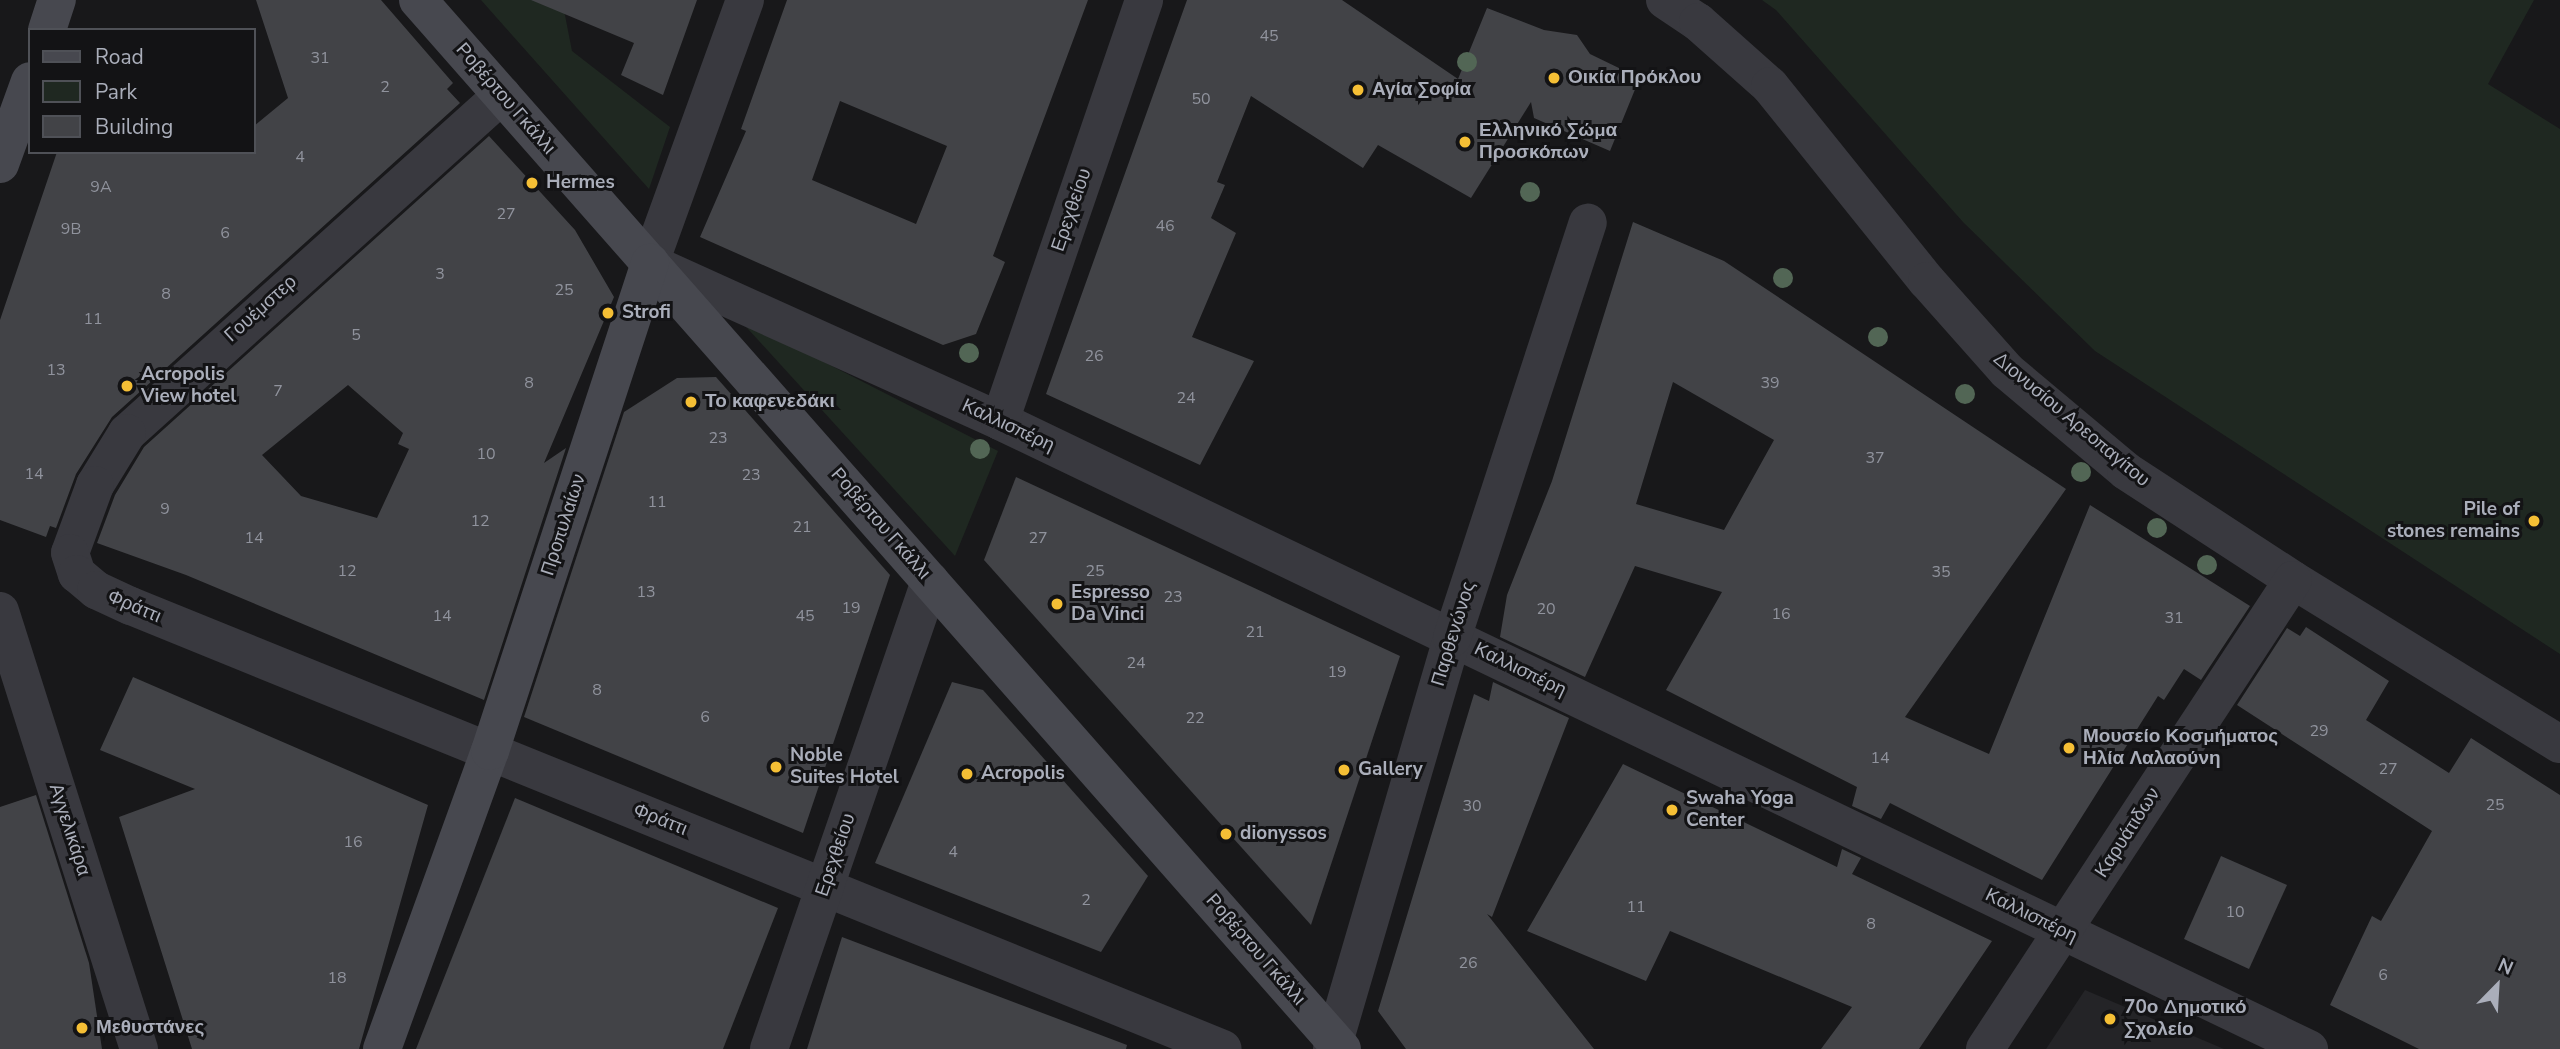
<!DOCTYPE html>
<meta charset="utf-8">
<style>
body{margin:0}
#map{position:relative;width:2560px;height:1049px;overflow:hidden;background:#18181a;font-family:"Nunito Sans",sans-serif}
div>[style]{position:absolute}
.built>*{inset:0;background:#242427}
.green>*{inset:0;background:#1f2821}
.building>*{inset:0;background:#424347}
.street>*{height:38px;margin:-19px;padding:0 19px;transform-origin:19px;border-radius:19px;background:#39393f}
.secondary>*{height:38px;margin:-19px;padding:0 19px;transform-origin:19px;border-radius:19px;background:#47484f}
.trees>*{width:20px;height:20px;margin:-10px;border-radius:50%;background:#526655}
.dots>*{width:19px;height:19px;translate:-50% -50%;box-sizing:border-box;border:4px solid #131315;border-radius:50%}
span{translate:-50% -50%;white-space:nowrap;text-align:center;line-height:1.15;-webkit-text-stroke:6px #131315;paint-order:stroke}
.number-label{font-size:16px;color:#90939d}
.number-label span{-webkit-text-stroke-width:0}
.poi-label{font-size:19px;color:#aaaeba;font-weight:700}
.left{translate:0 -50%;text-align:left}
.right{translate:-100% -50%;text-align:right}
.street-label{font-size:19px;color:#aaaeba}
.legend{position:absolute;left:28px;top:28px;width:228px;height:126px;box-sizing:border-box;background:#131315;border:2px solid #4f5157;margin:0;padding:9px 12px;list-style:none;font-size:21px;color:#aaaeba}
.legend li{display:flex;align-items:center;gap:14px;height:35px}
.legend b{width:35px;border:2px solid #4f5157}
.north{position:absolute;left:2462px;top:951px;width:70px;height:70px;-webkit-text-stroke:5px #131315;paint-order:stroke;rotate:24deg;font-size:19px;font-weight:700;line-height:28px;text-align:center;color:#aaaeba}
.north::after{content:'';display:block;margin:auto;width:24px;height:32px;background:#aaaeba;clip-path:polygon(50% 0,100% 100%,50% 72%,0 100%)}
</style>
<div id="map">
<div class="built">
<div style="clip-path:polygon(2085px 990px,2224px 1049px,2046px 1049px)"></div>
</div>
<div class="green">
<div style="clip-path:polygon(481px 0,562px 0,572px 51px,670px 127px,649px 189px)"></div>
<div style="clip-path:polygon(1762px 0,2534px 0,2488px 84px,2560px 129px,2560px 654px,2095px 351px,1963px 222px,1776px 10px)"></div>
<div style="clip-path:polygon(738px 318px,998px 451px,955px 556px)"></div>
</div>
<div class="building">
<div style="clip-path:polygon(256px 0,381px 0,453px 83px,447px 89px,460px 103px,112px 417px,76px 474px,56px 528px,50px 526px,46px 537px,0 520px,0 320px,57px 152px,254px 152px,254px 126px,288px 98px)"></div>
<div style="clip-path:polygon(531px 0,697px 0,663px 95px,621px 75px,634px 43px)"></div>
<div style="clip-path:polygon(evenodd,787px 0,1088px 0,993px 256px,1005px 262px,976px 334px,943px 345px,700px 237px,746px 131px,741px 129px,787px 0,840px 101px,947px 146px,916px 224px,812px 180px,840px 101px)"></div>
<div style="clip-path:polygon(1187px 0,1342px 0,1458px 79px,1487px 8px,1544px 30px,1577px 35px,1590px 54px,1623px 70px,1636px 87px,1610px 151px,1534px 118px,1531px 102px,1471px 198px,1378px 145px,1363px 168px,1251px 96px,1217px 182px,1225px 185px,1211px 218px,1236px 233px,1192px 337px,1254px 361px,1200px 465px,1046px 394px)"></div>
<div style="clip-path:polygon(evenodd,489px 136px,575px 230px,614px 297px,544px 463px,566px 448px,484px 700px,186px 575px,97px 543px,115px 495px,144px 447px,489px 136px,348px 385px,403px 433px,398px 444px,409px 449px,377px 518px,301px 496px,262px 455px,348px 385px)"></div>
<div style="clip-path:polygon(evenodd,1633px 222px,1724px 261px,2066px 489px,1905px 717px,1989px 754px,2090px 505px,2250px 606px,2201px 680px,2184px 669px,2164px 700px,2158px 696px,2042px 880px,1890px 803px,1881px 819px,1852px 806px,1857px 787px,1666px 690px,1722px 592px,1635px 566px,1585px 677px,1500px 637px,1507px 595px,1552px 481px,1633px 222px,1673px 382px,1774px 440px,1724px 530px,1636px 504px,1673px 382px)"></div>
<div style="clip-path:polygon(716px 377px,890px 575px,803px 833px,524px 717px,624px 412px,677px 378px)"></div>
<div style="clip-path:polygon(1016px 477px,1400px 656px,1311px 925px,984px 560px)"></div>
<div style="clip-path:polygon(2306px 627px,2389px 681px,2366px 720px,2449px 773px,2471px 738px,2560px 795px,2560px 1049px,2419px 1049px,2330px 1005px,2372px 916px,2381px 921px,2432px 831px,2237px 705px,2287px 628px,2300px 636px)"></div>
<div style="clip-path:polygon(133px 677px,428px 805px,359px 1049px,192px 1049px,119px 817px,195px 789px,100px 750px)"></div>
<div style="clip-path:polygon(952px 682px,983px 690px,1148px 876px,1101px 952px,875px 863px)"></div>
<div style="clip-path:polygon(1493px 682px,1569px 718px,1492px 917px,1487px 914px,1594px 1049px,1406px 1049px,1378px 1011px,1474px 694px,1489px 701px)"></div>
<div style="clip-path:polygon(1623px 764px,1837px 867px,1842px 849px,1861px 858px,1852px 874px,1992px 941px,1919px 1049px,1821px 1049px,1852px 1007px,1670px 931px,1646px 981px,1527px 931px)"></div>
<div style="clip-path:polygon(36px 795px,89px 963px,102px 1049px,0 1049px,0 807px)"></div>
<div style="clip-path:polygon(515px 798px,778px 908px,723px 1049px,416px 1049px)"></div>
<div style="clip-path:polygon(2221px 856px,2287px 885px,2249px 969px,2184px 939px)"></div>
<div style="clip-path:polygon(842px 937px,1127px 1045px,1126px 1049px,807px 1049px)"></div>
</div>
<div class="street">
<div style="left:745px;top:0;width:280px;rotate:109.9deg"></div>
<div style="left:650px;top:263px;width:384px;rotate:24.3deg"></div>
<div style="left:1000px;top:421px;width:1452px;rotate:25.63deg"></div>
<div style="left:1665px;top:0;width:40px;rotate:34deg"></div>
<div style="left:1698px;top:22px;width:96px;rotate:41.6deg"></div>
<div style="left:1770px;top:86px;width:250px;rotate:51.2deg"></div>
<div style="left:1927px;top:281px;width:120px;rotate:48.4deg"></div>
<div style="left:2007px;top:371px;width:155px;rotate:40deg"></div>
<div style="left:2126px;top:471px;width:199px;rotate:33.1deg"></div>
<div style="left:2293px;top:580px;width:313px;rotate:31.6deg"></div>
<div style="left:502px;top:95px;width:505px;rotate:137.97deg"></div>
<div style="left:127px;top:433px;width:61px;rotate:121.6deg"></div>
<div style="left:95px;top:485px;width:72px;rotate:110.2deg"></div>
<div style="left:70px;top:553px;width:22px;rotate:72deg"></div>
<div style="left:77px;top:574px;width:25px;rotate:40deg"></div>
<div style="left:96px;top:590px;width:38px;rotate:25deg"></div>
<div style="left:131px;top:606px;width:1178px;rotate:22.08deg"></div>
<div style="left:1000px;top:421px;width:445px;rotate:-71.1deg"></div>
<div style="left:0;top:611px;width:460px;rotate:72.4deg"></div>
<div style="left:769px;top:1049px;width:495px;rotate:-71deg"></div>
<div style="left:1332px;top:1049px;width:428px;rotate:-73.7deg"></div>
<div style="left:1452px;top:638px;width:437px;rotate:-71.9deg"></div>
<div style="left:1985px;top:1049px;width:561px;rotate:-56.71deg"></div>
</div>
<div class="secondary">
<div style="left:418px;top:0;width:1398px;rotate:48.63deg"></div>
<div style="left:47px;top:30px;width:32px;rotate:-72deg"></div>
<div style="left:0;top:164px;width:88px;rotate:-70.1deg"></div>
<div style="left:382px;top:1049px;width:317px;rotate:-70.1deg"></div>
<div style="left:490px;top:751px;width:514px;rotate:-71.85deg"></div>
</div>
<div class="trees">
<div style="left:1467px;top:62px"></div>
<div style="left:1530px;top:192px"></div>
<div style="left:1783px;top:278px"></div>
<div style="left:1878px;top:337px"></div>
<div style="left:969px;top:353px"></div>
<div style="left:1965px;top:394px"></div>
<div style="left:980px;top:449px"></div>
<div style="left:2081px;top:472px"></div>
<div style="left:2157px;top:528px"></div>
<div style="left:2207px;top:565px"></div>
</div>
<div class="dots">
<div style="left:1554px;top:78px;background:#f5bf35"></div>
<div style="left:1358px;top:90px;background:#f5bf35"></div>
<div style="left:1465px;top:142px;background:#f5bf35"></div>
<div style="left:532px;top:183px;background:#f5bf35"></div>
<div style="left:608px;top:313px;background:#f5bf35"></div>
<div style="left:127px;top:386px;background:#f5bf35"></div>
<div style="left:691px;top:402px;background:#f5bf35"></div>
<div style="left:2534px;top:521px;background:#f5bf35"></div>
<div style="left:1057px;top:604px;background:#f5bf35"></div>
<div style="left:2069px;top:748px;background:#f5bf35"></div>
<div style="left:776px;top:767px;background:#f5bf35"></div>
<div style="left:1344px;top:770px;background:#f5bf35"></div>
<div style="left:967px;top:774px;background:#f5bf35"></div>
<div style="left:1672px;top:810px;background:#f5bf35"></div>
<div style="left:1226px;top:834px;background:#f5bf35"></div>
<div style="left:2110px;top:1019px;background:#f5bf35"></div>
<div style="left:82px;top:1028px;background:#f5bf35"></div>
</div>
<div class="number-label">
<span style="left:1269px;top:36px">45</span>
<span style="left:320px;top:58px">31</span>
<span style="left:385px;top:87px">2</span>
<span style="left:1201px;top:99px">50</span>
<span style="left:300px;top:157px">4</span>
<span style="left:101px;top:187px">9A</span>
<span style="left:506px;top:214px">27</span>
<span style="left:1165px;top:226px">46</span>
<span style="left:71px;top:229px">9B</span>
<span style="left:225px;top:233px">6</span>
<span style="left:440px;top:274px">3</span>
<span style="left:564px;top:290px">25</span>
<span style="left:166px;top:294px">8</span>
<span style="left:93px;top:319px">11</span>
<span style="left:356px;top:335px">5</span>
<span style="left:1094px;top:356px">26</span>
<span style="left:56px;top:370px">13</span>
<span style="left:529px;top:383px">8</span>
<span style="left:1770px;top:383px">39</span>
<span style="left:278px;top:391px">7</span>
<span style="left:1186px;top:398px">24</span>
<span style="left:718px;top:438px">23</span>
<span style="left:486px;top:454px">10</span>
<span style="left:1875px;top:458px">37</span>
<span style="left:34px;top:474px">14</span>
<span style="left:751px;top:475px">23</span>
<span style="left:657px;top:502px">11</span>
<span style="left:165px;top:509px">9</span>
<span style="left:480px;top:521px">12</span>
<span style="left:802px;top:527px">21</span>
<span style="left:254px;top:538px">14</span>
<span style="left:1038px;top:538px">27</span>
<span style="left:347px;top:571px">12</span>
<span style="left:1095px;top:571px">25</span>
<span style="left:1941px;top:572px">35</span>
<span style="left:646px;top:592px">13</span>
<span style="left:1173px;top:597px">23</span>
<span style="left:851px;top:608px">19</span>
<span style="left:1546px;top:609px">20</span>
<span style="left:1781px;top:614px">16</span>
<span style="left:442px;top:616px">14</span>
<span style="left:805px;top:616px">45</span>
<span style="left:2174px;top:618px">31</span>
<span style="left:1255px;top:632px">21</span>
<span style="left:1136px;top:663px">24</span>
<span style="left:1337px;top:672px">19</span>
<span style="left:597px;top:690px">8</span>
<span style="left:705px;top:717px">6</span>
<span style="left:1195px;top:718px">22</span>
<span style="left:2319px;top:731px">29</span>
<span style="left:1880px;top:758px">14</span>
<span style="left:2388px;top:769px">27</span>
<span style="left:2495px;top:805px">25</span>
<span style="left:1472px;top:806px">30</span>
<span style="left:353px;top:842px">16</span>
<span style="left:953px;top:852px">4</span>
<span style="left:1086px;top:900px">2</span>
<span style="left:1636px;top:907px">11</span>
<span style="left:2235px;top:912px">10</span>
<span style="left:1871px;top:924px">8</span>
<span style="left:1468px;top:963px">26</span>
<span style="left:2383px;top:975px">6</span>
<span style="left:337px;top:978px">18</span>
</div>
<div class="poi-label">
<span class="left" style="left:1568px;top:78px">Οικία Πρόκλου</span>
<span class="left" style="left:1372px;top:90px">Αγία Σοφία</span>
<span class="left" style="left:1479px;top:142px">Ελληνικό Σώμα<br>Προσκόπων</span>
<span class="left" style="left:546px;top:183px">Hermes</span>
<span class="left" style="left:622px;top:313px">Strofi</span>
<span class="left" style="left:141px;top:386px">Acropolis<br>View hotel</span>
<span class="left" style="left:705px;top:402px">Το καφενεδάκι</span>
<span class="right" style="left:2520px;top:521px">Pile of<br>stones remains</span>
<span class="left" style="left:1071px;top:604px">Espresso<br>Da Vinci</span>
<span class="left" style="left:2083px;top:748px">Μουσείο Κοσμήματος<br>Ηλία Λαλαούνη</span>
<span class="left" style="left:790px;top:767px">Noble<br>Suites Hotel</span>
<span class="left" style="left:1358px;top:770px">Gallery</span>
<span class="left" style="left:981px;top:774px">Acropolis</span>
<span class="left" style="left:1686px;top:810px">Swaha Yoga<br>Center</span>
<span class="left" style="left:1240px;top:834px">dionyssos</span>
<span class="left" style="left:2124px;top:1019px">70ο Δημοτικό<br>Σχολείο</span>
<span class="left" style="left:96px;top:1028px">Μεθυστάνες</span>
</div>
<div class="street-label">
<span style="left:505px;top:99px;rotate:49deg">Ροβέρτου Γκάλλι</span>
<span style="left:1072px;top:210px;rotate:-71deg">Ερεχθείου</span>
<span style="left:261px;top:309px;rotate:-42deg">Γουέμστερ</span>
<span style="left:2071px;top:420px;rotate:40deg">Διονυσίου Αρεοπαγίτου</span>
<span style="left:1008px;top:426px;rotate:25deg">Καλλισπέρη</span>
<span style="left:880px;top:524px;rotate:49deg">Ροβέρτου Γκάλλι</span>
<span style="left:564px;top:525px;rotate:-72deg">Προπυλαίων</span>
<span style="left:134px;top:607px;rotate:23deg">Φράττι</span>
<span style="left:1454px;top:634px;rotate:-73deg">Παρθενώνος</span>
<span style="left:1520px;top:670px;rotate:26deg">Καλλισπέρη</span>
<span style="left:660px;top:820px;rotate:22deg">Φράττι</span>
<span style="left:69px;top:830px;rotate:72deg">Αγγελικάρα</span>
<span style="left:2128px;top:833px;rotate:-57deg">Καρυάτιδων</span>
<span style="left:836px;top:855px;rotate:-71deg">Ερεχθείου</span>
<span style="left:2031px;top:916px;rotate:26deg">Καλλισπέρη</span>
<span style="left:1255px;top:950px;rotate:49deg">Ροβέρτου Γκάλλι</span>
</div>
<ul class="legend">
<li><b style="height:9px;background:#47484f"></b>Road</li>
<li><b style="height:19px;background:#1f2821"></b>Park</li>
<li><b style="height:19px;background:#424347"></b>Building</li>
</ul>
<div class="north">N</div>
</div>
